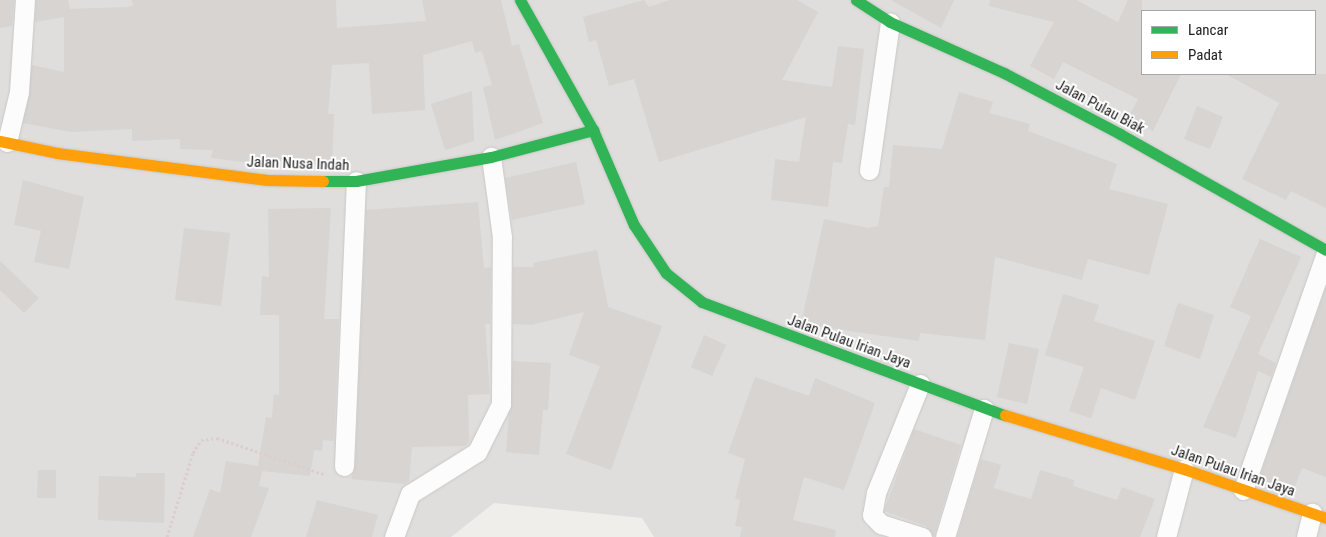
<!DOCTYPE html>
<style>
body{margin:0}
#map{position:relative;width:1326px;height:537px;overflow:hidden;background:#f0eeeb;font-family:"Roboto Condensed",sans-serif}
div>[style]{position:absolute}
.residential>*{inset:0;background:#dfdedc}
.building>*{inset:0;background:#d7d4d2}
.path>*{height:3px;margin-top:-1.5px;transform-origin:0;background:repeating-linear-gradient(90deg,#dccecd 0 2.5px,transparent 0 5px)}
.roads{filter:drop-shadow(0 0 1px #c9c8c7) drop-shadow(0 0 1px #c9c8c7)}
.street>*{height:19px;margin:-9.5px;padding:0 9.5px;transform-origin:9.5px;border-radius:9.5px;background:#fdfcfc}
.fast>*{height:11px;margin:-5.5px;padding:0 5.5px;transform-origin:5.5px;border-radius:5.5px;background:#30b455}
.slow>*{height:11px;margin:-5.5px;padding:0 5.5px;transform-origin:5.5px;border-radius:5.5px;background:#ff9f0a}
span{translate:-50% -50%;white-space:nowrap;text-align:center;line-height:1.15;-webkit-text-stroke:4px #fff;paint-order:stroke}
.street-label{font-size:15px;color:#222}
.legend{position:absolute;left:1141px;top:10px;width:175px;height:65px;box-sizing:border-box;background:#fff;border:1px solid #a7a7a7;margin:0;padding:6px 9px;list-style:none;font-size:15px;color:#222}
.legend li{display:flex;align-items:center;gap:10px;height:25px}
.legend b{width:25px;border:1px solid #a7a7a7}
</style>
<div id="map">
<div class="residential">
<div style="clip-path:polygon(evenodd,0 0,1326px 0,1326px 537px,654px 537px,642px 518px,494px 503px,451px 537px,0 537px,0 0,1142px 11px,1315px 11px,1315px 74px,1142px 74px,1142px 11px)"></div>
</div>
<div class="building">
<div style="clip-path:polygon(0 0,14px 0,12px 26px,0 28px)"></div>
<div style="clip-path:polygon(36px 0,68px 0,70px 9px,126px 7px,133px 6px,132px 0,336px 0,337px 28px,426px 21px,422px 0,501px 0,512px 46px,519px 44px,543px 123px,495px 140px,483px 87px,492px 85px,482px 51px,475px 53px,472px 41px,423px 55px,425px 110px,372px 114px,369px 63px,332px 65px,328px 114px,334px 114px,332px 166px,300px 165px,272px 159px,268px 165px,211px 158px,213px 150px,180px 149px,180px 139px,132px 141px,132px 129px,71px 132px,23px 123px,32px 65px,64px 72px,64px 17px,35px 22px)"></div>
<div style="clip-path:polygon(644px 0,649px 7px,670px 0,797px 0,818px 12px,782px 80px,832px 87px,838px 46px,864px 49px,855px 125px,848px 124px,842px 163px,833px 162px,828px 207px,771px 200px,775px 159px,799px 162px,806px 117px,659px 162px,634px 79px,609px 86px,596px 40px,589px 42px,583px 17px)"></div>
<div style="clip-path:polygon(891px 0,954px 0,941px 28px)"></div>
<div style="clip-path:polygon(990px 0,1076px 0,1118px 22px,1128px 0,1142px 0,1142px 74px,1181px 74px,1153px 131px,1128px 118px,1138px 99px,1063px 62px,1054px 79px,1030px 66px,1054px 22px,989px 6px)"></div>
<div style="clip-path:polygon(1226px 74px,1326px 74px,1326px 208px,1291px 191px,1286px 200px,1242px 179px,1279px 103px)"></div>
<div style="clip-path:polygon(472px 91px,474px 141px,445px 150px,431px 104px)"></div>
<div style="clip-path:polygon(959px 92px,993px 102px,989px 113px,1030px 124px,1028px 131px,1117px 164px,1109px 189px,1168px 204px,1149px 275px,1088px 259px,1082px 280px,995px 257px,985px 340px,920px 333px,919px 341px,801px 324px,824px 219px,868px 228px,878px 226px,884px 187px,889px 187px,893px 145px,942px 149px)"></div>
<div style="clip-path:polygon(1197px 106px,1223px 117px,1210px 149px,1184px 139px)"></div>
<div style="clip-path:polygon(576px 162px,585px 204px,512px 220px,505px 178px)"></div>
<div style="clip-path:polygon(23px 180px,84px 197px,69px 269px,34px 262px,41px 231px,14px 225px)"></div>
<div style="clip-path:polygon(478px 202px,484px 268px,491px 267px,490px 324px,485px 324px,490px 394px,468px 395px,469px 442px,465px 446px,412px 447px,409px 481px,405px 484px,351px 479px,355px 466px,366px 210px)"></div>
<div style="clip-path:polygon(331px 208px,324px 319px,339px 319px,334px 441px,323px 440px,322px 451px,314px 450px,310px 476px,262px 471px,259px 486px,269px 488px,251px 537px,193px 537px,210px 489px,220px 493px,226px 461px,258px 466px,266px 417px,272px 418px,274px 394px,279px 395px,279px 315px,260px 315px,262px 276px,269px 277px,268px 209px)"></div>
<div style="clip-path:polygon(184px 228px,230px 233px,221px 306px,175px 300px)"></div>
<div style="clip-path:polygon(1260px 239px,1301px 257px,1258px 354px,1276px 363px,1271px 377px,1258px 371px,1236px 438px,1203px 427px,1251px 316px,1230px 307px)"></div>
<div style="clip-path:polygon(597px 250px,608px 307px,662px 326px,611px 470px,566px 454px,600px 366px,569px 355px,584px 312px,531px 325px,513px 324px,513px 267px,534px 267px,533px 263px)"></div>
<div style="clip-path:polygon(0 261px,39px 298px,24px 313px,0 290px)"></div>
<div style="clip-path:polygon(1326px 287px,1326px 477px,1302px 468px,1293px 491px,1259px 479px)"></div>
<div style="clip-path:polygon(1063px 294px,1099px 305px,1094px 321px,1155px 341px,1135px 400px,1101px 388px,1091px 418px,1069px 411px,1084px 367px,1045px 355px)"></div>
<div style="clip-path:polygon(1178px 303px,1214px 315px,1200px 359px,1164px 346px)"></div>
<div style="clip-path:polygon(704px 335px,726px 345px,712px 376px,691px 367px)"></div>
<div style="clip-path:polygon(1009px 343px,1039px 349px,1027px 404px,997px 397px)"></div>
<div style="clip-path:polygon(513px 361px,551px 363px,548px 410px,543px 410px,539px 455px,506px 452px)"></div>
<div style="clip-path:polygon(755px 377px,809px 396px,815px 378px,875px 403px,844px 490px,804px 477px,793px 520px,836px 530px,835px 537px,740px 537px,742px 527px,735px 526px,740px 500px,735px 498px,745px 459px,728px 453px)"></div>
<div style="clip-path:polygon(914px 429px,961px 445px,934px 537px,926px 526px,884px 511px)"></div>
<div style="clip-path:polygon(981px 459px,1001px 465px,994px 488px,1031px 499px,1040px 470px,1074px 480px,1073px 486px,1117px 500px,1122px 487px,1155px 499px,1140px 537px,957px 537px)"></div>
<div style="clip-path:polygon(38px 470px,56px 470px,56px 498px,37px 498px)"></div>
<div style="clip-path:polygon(136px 473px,165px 473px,164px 523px,98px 520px,99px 476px,136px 477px)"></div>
<div style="clip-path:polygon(317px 500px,378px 515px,372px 537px,306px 537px)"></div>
</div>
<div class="path">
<div style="left:167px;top:537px;width:88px;rotate:-72.8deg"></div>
<div style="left:193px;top:453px;width:15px;rotate:-58deg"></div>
<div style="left:201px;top:440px;width:16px;rotate:-7deg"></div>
<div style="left:217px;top:438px;width:115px;rotate:18.7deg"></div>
</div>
<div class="roads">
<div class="street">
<div style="left:7px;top:142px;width:51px;rotate:-76.5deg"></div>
<div style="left:19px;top:92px;width:92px;rotate:-86.3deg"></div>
<div style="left:869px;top:170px;width:149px;rotate:-81.9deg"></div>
<div style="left:920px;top:384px;width:118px;rotate:112deg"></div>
<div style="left:876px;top:493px;width:22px;rotate:100deg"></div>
<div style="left:872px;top:515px;width:13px;rotate:45deg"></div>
<div style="left:881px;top:524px;width:43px;rotate:17.6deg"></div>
<div style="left:344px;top:466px;width:285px;rotate:-87.6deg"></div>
<div style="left:1243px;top:490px;width:251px;rotate:-70.7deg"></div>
<div style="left:394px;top:537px;width:46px;rotate:-69.6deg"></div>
<div style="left:410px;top:494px;width:79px;rotate:-32.1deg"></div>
<div style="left:477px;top:452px;width:54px;rotate:-63.4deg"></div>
<div style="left:501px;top:404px;width:167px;rotate:-89.7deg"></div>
<div style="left:502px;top:237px;width:81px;rotate:-97.8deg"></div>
<div style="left:945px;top:537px;width:134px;rotate:-73.1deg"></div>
<div style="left:1166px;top:537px;width:70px;rotate:-75.2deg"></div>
<div style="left:1306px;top:537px;width:25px;rotate:-76deg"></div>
</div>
<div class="fast">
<div style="left:520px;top:0;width:149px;rotate:60.7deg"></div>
<div style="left:593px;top:130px;width:103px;rotate:66.7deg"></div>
<div style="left:634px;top:225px;width:58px;rotate:56.3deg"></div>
<div style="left:666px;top:273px;width:46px;rotate:38.9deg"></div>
<div style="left:702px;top:302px;width:323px;rotate:20.5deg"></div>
<div style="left:856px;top:0;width:40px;rotate:32.9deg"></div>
<div style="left:890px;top:22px;width:125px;rotate:24.1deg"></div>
<div style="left:1004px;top:73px;width:131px;rotate:27.7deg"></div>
<div style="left:1120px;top:134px;width:236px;rotate:29.4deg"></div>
<div style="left:323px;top:181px;width:33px"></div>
<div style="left:356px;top:181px;width:137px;rotate:-10.1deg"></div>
<div style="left:491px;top:157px;width:106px;rotate:-14.8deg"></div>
</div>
<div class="slow">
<div style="left:0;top:141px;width:58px;rotate:11.9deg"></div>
<div style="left:57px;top:153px;width:212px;rotate:7.3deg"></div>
<div style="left:267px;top:180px;width:56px;rotate:1deg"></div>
<div style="left:1005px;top:415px;width:187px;rotate:16.8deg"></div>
<div style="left:1184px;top:469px;width:150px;rotate:19deg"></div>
</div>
</div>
<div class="street-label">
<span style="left:1100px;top:107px;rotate:28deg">Jalan Pulau Biak</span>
<span style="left:298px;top:164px;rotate:2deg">Jalan Nusa Indah</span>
<span style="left:849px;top:342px;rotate:20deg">Jalan Pulau Irian Jaya</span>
<span style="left:1233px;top:471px;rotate:19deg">Jalan Pulau Irian Jaya</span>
</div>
<ul class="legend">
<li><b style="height:6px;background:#30b455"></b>Lancar</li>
<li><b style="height:6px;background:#ff9f0a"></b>Padat</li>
</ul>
</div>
